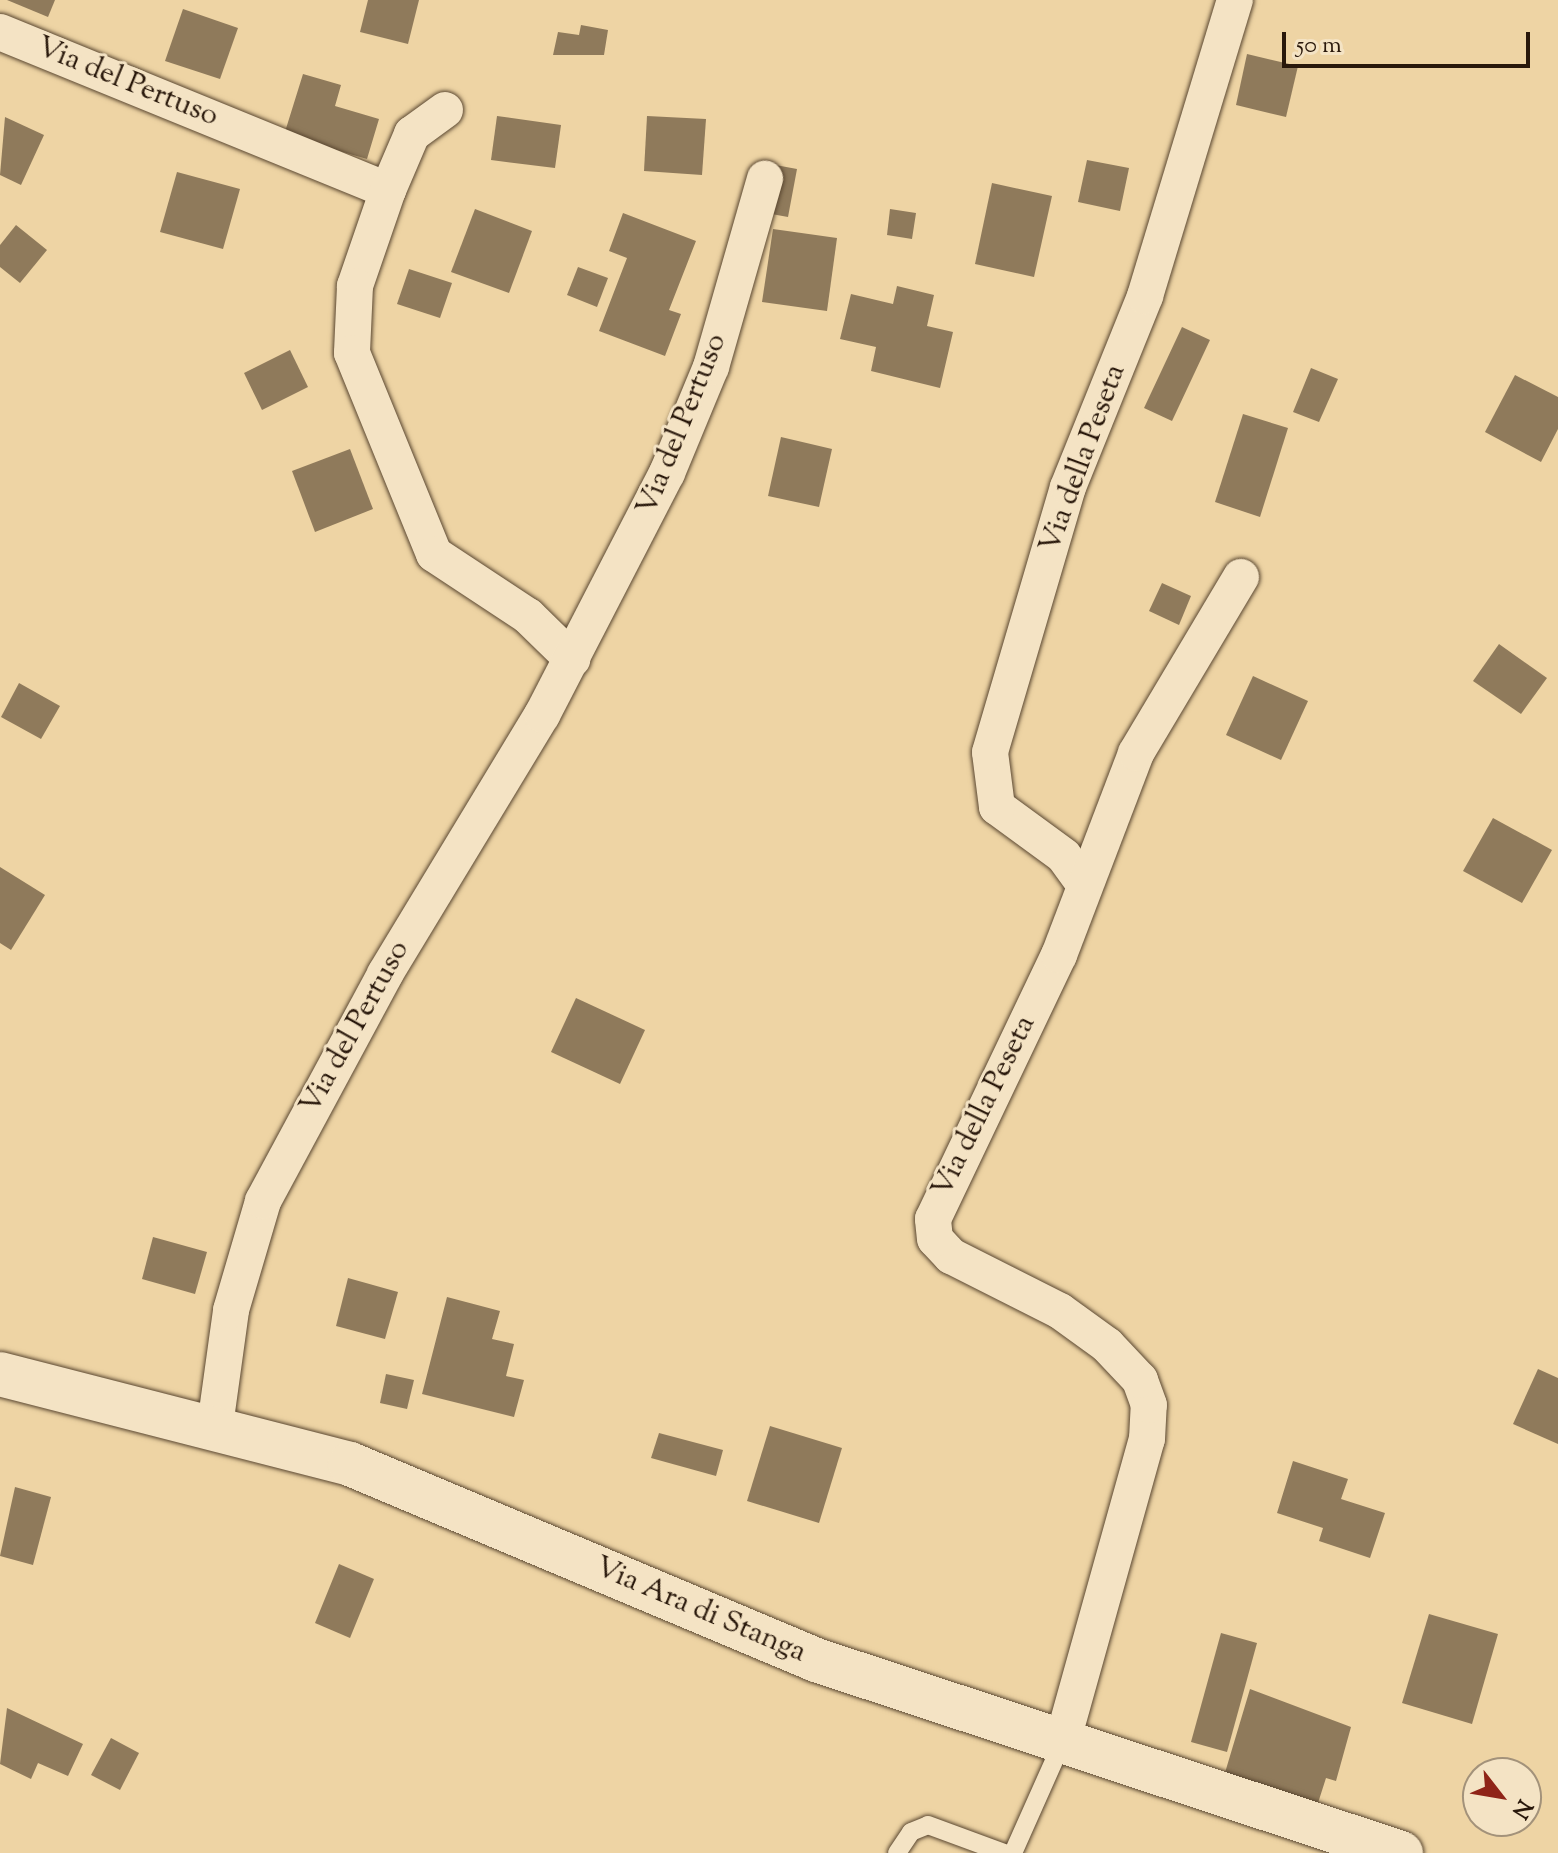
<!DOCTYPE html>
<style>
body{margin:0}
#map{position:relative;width:1558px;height:1853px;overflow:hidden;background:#eed4a4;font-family:"Sorts Mill Goudy",serif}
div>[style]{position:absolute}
.building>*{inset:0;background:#8f7a5b}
.roads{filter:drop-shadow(0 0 2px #5a4731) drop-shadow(0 0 2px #5a4731)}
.service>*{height:18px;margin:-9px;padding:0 9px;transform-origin:9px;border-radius:9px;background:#f4e3c4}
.minor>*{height:36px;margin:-18px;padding:0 18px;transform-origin:18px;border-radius:18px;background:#f4e3c4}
.tertiary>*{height:44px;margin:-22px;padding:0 22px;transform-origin:22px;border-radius:22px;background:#f4e3c4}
span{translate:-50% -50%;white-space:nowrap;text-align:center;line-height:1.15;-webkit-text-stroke:6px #f4e3c4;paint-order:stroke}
.street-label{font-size:30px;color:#29180b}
.north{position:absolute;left:1462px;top:1757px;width:80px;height:80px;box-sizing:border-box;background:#f4e3c4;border:2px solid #a3927a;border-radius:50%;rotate:121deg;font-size:22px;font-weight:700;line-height:32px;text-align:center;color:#29180b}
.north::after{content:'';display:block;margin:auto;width:28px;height:36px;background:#8f2418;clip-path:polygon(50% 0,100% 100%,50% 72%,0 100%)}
.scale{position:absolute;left:1282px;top:32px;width:248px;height:36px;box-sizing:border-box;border:4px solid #29180b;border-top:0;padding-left:10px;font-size:24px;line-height:28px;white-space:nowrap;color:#29180b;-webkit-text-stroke:6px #f4e3c4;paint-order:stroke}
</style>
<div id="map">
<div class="building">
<div style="clip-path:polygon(7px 0,55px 0,48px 17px)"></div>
<div style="clip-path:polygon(368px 0,419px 0,408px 44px,360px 32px)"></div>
<div style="clip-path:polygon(183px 9px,238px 28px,220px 79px,165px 61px)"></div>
<div style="clip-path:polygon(581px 25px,608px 30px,604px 55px,553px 55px,558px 32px,579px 35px)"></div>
<div style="clip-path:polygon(1247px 54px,1298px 66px,1286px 117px,1236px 105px)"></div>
<div style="clip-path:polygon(303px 74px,341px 85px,335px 106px,379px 119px,367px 159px,284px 135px)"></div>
<div style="clip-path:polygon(497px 116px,561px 125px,555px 168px,491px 160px)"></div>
<div style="clip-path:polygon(647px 116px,706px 119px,702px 175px,644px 171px)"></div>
<div style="clip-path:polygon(5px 117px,44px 135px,21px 185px,0 175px)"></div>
<div style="clip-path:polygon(1087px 160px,1129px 168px,1120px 211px,1078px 202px)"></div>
<div style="clip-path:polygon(770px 164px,797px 169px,788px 217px,761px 212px)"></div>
<div style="clip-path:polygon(177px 172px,240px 189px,223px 249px,160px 232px)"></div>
<div style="clip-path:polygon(992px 183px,1052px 196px,1034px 277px,975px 264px)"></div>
<div style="clip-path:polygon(475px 209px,532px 231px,509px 293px,451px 272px)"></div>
<div style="clip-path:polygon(890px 209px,916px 213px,912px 239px,887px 235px)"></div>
<div style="clip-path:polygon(623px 213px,696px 241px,669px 310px,681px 314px,665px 356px,599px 331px,627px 258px,609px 251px)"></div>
<div style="clip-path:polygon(16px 225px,47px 250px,20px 283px,0 267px,0 245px)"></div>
<div style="clip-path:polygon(773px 229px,837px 238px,827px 311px,762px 302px)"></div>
<div style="clip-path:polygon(578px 267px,608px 278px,597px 307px,567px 295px)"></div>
<div style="clip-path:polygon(409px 269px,452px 283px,440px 318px,397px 304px)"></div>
<div style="clip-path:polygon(897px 286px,934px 295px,927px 326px,953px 332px,940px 388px,871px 371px,876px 347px,840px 339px,851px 294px,893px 304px)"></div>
<div style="clip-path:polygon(1182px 327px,1210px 340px,1172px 421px,1144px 408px)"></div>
<div style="clip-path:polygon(290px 350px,308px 387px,262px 410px,244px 373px)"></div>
<div style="clip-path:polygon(1311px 368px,1338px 379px,1319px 422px,1293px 412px)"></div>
<div style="clip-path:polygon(1515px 375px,1558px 397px,1558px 429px,1541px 462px,1485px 432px)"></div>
<div style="clip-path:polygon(1243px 414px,1288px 428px,1260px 517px,1215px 502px)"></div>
<div style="clip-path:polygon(781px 437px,832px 449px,819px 507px,768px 496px)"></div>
<div style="clip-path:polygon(350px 449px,373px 509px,315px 532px,292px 471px)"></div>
<div style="clip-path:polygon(1162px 583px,1191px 596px,1179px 625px,1149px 611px)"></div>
<div style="clip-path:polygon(1499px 644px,1547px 678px,1521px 714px,1473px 681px)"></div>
<div style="clip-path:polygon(1253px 676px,1308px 701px,1281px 760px,1226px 735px)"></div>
<div style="clip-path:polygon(19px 683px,60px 706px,41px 739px,1px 717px)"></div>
<div style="clip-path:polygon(1493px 818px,1552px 850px,1522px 903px,1463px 871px)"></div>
<div style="clip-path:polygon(0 867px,45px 895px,11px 950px,0 943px)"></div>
<div style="clip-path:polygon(576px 998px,645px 1030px,620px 1084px,551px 1052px)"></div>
<div style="clip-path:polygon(153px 1237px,207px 1252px,195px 1294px,142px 1279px)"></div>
<div style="clip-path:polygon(348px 1278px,398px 1292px,385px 1339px,336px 1326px)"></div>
<div style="clip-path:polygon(447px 1297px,500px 1311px,492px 1339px,514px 1344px,506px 1376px,524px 1380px,514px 1417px,422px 1394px)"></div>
<div style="clip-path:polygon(1538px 1369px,1558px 1378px,1558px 1444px,1513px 1424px)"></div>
<div style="clip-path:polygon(386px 1374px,414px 1380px,407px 1409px,380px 1403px)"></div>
<div style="clip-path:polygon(770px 1426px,842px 1448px,819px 1523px,747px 1501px)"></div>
<div style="clip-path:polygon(659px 1433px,723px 1450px,716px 1476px,651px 1458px)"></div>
<div style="clip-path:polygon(1293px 1461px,1348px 1479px,1341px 1499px,1385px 1513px,1370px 1558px,1319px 1541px,1323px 1528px,1277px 1513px)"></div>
<div style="clip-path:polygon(15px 1487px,51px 1497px,33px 1565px,0 1556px)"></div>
<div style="clip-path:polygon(339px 1564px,374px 1579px,350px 1638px,315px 1623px)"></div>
<div style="clip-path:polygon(1429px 1614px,1498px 1634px,1472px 1724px,1402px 1703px)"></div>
<div style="clip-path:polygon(1221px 1633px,1257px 1643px,1227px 1752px,1191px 1742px)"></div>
<div style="clip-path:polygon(1250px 1689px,1351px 1727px,1336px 1781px,1326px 1778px,1318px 1803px,1224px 1776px)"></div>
<div style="clip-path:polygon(7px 1708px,83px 1744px,68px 1776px,38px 1763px,31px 1779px,0 1764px)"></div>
<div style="clip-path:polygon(111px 1738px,139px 1753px,120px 1790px,91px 1775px)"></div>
</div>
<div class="roads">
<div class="service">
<div style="left:897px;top:1853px;width:25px;rotate:-56deg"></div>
<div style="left:911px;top:1832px;width:18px;rotate:-22deg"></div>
<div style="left:928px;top:1825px;width:81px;rotate:20.2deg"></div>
<div style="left:1013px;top:1853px;width:120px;rotate:-66deg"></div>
</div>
<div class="minor">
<div style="left:0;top:32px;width:419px;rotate:22.2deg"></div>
<div style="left:445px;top:110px;width:41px;rotate:144deg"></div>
<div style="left:412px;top:134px;width:61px;rotate:113.2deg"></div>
<div style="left:388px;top:190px;width:102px;rotate:109deg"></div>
<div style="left:355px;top:286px;width:67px;rotate:92.6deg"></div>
<div style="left:352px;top:353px;width:217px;rotate:67.8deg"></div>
<div style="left:434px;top:554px;width:113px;rotate:33.4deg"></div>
<div style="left:528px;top:616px;width:62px;rotate:44.3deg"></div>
<div style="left:1084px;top:884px;width:34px;rotate:-126deg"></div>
<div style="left:1064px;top:856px;width:83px;rotate:-143.8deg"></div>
<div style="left:997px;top:807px;width:55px;rotate:-97.3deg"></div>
<div style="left:990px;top:752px;width:276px;rotate:-73.6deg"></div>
<div style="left:1068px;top:487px;width:206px;rotate:-68deg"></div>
<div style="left:1145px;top:296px;width:309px;rotate:-73.1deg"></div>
<div style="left:215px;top:1426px;width:117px;rotate:-82.1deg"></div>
<div style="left:231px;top:1310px;width:114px;rotate:-73.6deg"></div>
<div style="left:263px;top:1201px;width:258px;rotate:-61.7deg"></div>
<div style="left:385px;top:974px;width:303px;rotate:-58.8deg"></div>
<div style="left:542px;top:715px;width:272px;rotate:-62.7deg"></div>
<div style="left:667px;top:473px;width:115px;rotate:-67.5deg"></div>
<div style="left:711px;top:367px;width:196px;rotate:-74deg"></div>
<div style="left:1062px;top:1743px;width:316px;rotate:-74.4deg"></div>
<div style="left:1147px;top:1439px;width:34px;rotate:-87deg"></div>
<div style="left:1149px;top:1405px;width:27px;rotate:-110deg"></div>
<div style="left:1140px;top:1380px;width:48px;rotate:-133.3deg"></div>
<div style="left:1107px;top:1345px;width:58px;rotate:-144.1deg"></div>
<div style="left:1060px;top:1311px;width:122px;rotate:-153.2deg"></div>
<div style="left:951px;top:1256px;width:23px;rotate:-133deg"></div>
<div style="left:935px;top:1239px;width:20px;rotate:-96deg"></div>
<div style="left:933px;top:1219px;width:293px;rotate:-64.5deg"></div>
<div style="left:1059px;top:955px;width:216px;rotate:-69.1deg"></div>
<div style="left:1136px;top:753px;width:205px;rotate:-59.2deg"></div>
</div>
<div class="tertiary">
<div style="left:0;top:1374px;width:361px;rotate:14.4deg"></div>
<div style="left:350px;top:1464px;width:506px;rotate:22.81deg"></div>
<div style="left:816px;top:1660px;width:616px;rotate:18.26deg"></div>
</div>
</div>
<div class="street-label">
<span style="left:127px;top:83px;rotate:22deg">Via del Pertuso</span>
<span style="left:683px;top:425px;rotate:-68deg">Via del Pertuso</span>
<span style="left:1084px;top:459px;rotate:-70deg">Via della Peseta</span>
<span style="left:356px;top:1028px;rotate:-61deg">Via del Pertuso</span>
<span style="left:985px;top:1107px;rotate:-64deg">Via della Peseta</span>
<span style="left:700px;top:1611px;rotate:23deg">Via Ara di Stanga</span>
</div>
<div class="north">N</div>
<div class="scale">50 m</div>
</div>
